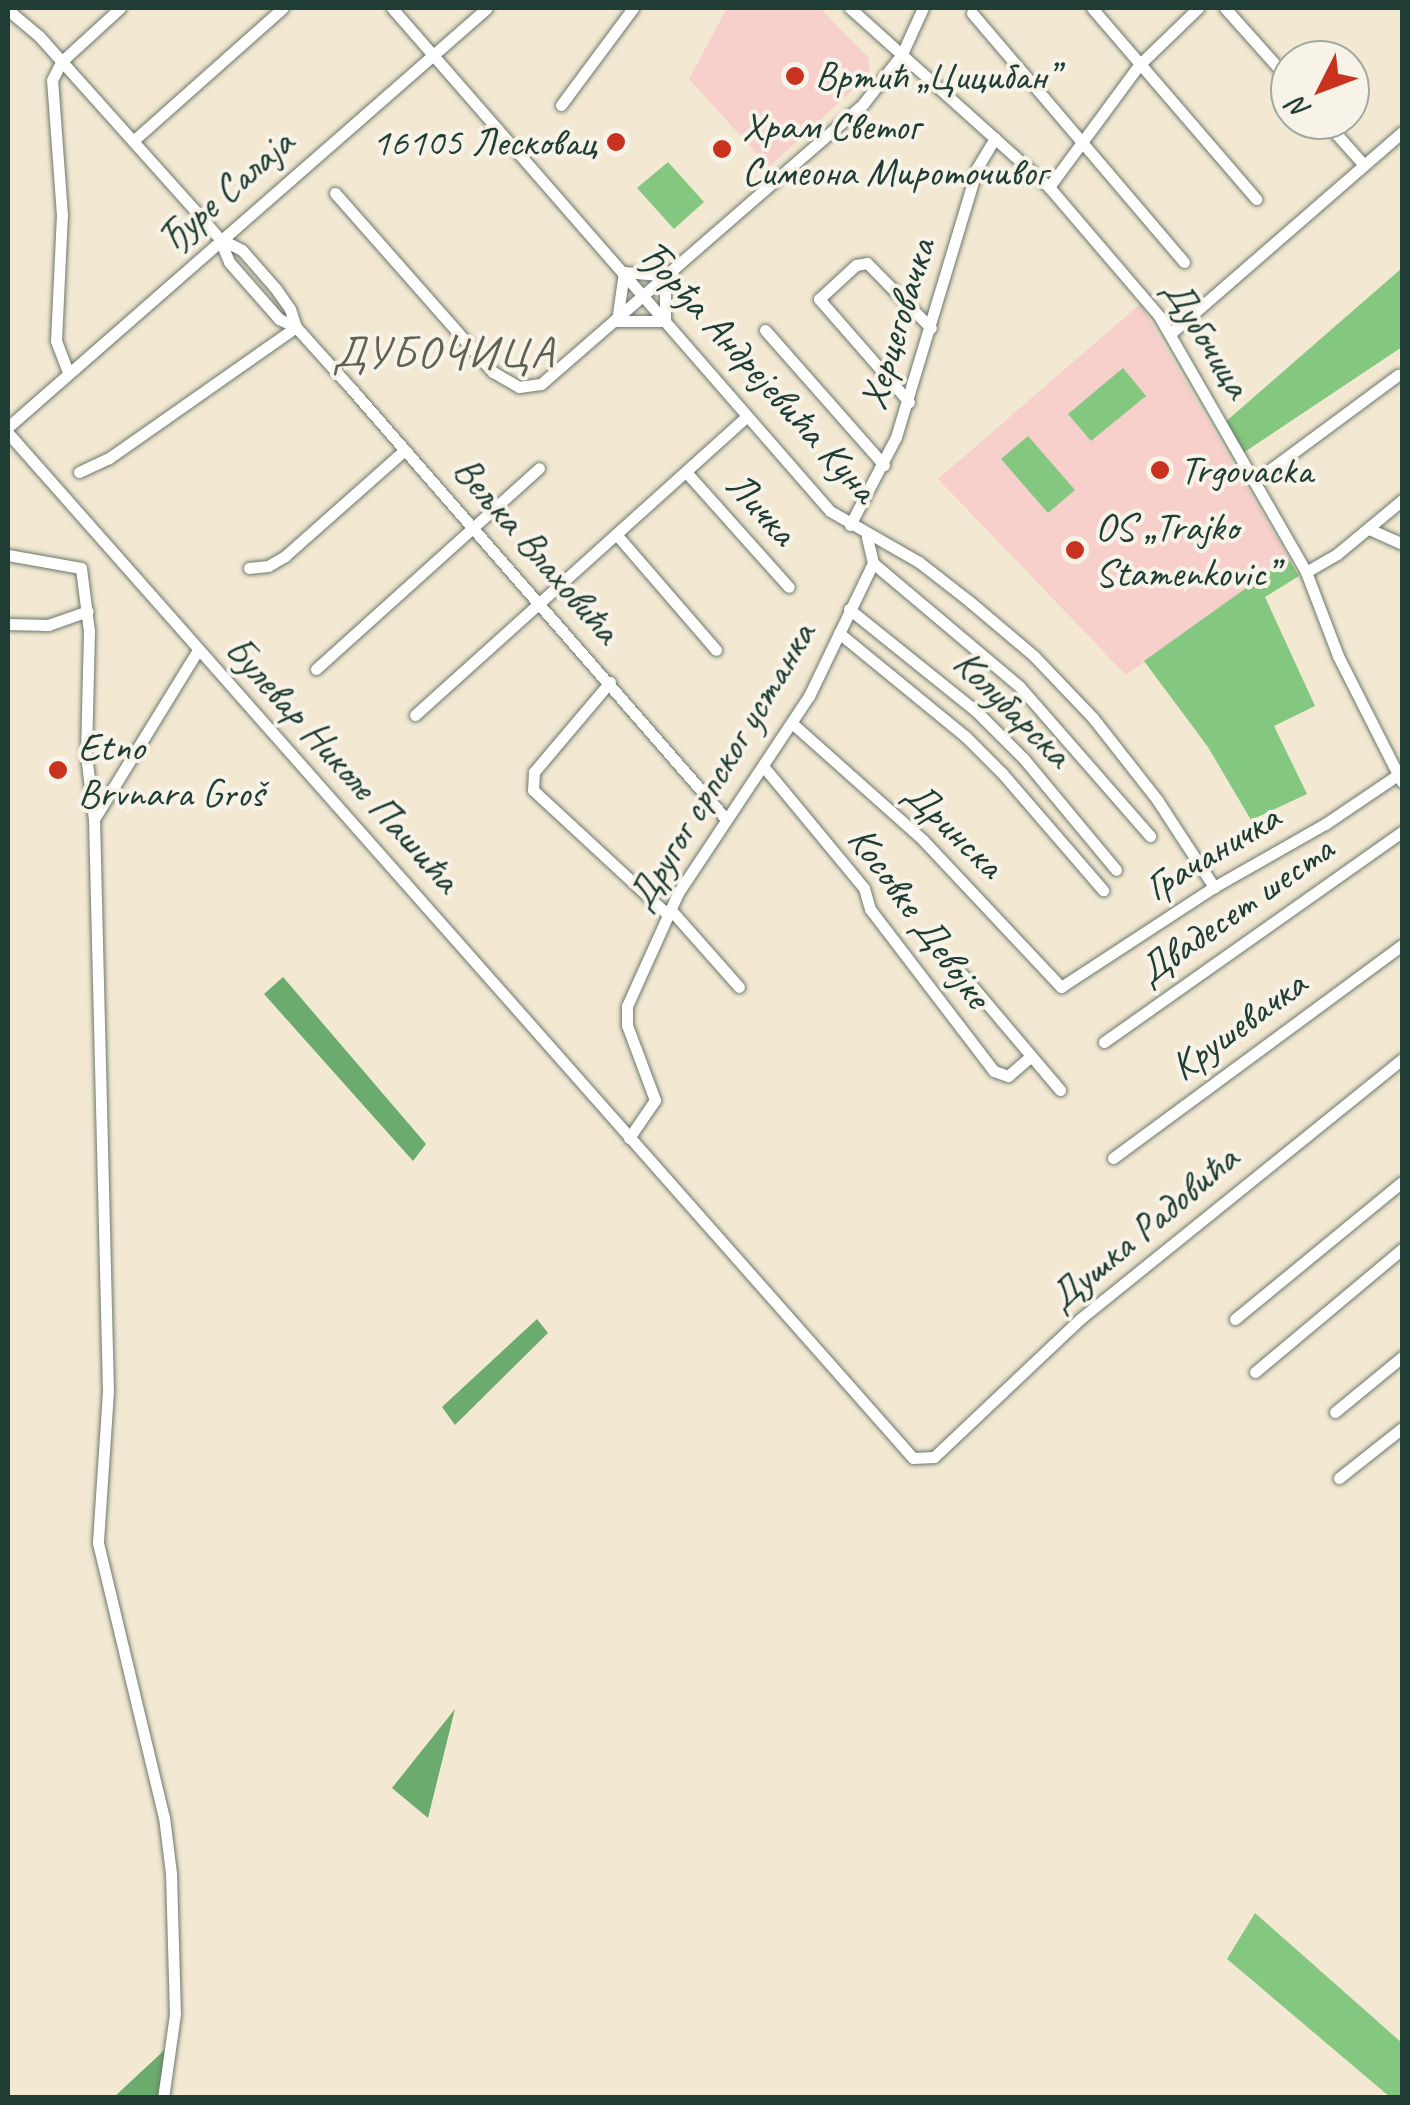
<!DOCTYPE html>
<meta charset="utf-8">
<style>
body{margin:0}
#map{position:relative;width:1410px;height:2105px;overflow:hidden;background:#f3e8d2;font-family:Caveat,sans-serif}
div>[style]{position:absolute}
.built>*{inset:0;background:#f7d0cb}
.green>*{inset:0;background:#84c780}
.forest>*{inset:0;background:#6bac6e}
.roads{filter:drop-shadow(0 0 2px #69796b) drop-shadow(0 0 2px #69796b)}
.minor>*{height:11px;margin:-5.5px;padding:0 5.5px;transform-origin:5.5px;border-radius:5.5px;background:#fff}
.dots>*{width:28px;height:28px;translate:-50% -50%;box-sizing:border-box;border:5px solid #f7f3e8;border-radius:50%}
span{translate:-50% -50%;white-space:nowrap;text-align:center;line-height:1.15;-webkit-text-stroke:8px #f7f3e8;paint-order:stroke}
.poi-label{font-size:40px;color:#1f3d34}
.left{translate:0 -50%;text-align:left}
.right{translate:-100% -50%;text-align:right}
.street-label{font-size:40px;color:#1f3d34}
.quarter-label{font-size:45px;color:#5f6252;letter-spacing:2.5px}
.frame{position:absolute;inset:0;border:10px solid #1f3d34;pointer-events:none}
.north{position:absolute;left:1270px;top:40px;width:100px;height:100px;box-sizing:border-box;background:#f7f3e8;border:2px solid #a1aaa0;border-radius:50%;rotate:228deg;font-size:28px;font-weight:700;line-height:40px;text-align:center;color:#1f3d34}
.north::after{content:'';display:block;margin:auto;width:35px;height:45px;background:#c8321e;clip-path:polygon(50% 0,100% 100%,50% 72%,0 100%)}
</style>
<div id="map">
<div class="built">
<div style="clip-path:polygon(727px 8px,820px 8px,869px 58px,869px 75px,769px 167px,689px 79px)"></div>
<div style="clip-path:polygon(1140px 304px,1288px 558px,1126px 675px,938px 479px)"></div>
</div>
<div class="green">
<div style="clip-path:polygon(668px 162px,704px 202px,674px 229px,637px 188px)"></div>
<div style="clip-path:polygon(1402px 268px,1402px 347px,1240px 455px,1223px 424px)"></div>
<div style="clip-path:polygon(1123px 368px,1146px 396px,1091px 441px,1068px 414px)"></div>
<div style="clip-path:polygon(1028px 436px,1075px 490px,1048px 513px,1001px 459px)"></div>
<div style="clip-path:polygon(1288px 558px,1299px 576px,1265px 597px,1315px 706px,1274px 726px,1307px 794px,1251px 820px,1208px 747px,1144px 661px)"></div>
<div style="clip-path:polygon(1255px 1913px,1402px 2043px,1402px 2097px,1390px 2097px,1227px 1959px)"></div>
</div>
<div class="forest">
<div style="clip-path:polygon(283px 977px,426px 1144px,413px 1161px,264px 994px)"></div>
<div style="clip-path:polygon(537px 1319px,548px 1333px,455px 1425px,442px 1407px)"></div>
<div style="clip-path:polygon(455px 1709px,428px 1818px,392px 1788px)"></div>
<div style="clip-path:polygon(171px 2044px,163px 2097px,113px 2098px)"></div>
</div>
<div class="roads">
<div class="minor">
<div style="left:392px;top:8px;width:667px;rotate:48.95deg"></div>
<div style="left:830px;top:511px;width:103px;rotate:29.8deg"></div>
<div style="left:919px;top:562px;width:63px;rotate:38deg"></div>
<div style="left:969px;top:601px;width:85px;rotate:40.2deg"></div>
<div style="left:1034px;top:656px;width:86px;rotate:46.4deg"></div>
<div style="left:1093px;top:718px;width:105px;rotate:51.9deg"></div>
<div style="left:1158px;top:801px;width:103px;rotate:56.9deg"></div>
<div style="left:850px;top:8px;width:268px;rotate:42deg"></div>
<div style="left:1049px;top:187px;width:170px;rotate:49.5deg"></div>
<div style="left:1159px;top:316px;width:295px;rotate:60.1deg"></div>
<div style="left:1306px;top:572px;width:90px;rotate:69.1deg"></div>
<div style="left:1338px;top:656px;width:141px;rotate:63.1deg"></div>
<div style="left:1092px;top:8px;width:252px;rotate:49.3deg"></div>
<div style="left:1225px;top:8px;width:98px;rotate:48.3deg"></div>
<div style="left:8px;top:10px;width:40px;rotate:40deg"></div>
<div style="left:39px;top:36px;width:251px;rotate:48.2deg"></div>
<div style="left:206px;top:223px;width:20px;rotate:49deg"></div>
<div style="left:219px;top:238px;width:26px;rotate:67deg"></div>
<div style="left:229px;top:262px;width:76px;rotate:48.7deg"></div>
<div style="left:279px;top:319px;width:19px;rotate:25deg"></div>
<div style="left:296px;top:327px;width:79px;rotate:48.1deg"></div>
<div style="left:349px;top:386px;width:574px;rotate:48.95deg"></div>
<div style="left:972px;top:13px;width:327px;rotate:49.6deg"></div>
<div style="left:561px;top:105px;width:121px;rotate:-53.4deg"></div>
<div style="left:1324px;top:120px;width:60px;rotate:48.4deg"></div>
<div style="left:133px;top:141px;width:200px;rotate:-41.6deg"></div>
<div style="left:1049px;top:187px;width:152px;rotate:-53.6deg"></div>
<div style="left:1139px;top:65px;width:82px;rotate:-44deg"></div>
<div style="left:335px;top:193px;width:239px;rotate:48.6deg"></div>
<div style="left:493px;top:372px;width:30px;rotate:30deg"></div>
<div style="left:519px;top:387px;width:22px;rotate:-8deg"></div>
<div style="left:541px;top:384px;width:427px;rotate:-41deg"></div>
<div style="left:863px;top:104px;width:63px;rotate:-52deg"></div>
<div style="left:902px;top:54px;width:51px;rotate:-65.5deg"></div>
<div style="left:219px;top:238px;width:26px;rotate:28deg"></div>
<div style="left:242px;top:250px;width:52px;rotate:48.9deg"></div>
<div style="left:276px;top:289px;width:24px;rotate:55deg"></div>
<div style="left:290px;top:309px;width:19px;rotate:72deg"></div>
<div style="left:673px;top:271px;width:20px;rotate:114deg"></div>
<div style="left:665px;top:289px;width:32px;rotate:90deg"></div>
<div style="left:665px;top:321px;width:48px;rotate:180deg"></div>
<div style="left:617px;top:321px;width:49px;rotate:-81.9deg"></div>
<div style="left:624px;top:272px;width:33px;rotate:5deg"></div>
<div style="left:657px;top:275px;width:16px;rotate:-14deg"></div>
<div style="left:765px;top:330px;width:180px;rotate:48.6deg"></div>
<div style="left:1171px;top:333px;width:306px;rotate:-41deg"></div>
<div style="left:68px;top:372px;width:33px;rotate:-111deg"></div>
<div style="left:56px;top:341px;width:126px;rotate:-87.3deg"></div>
<div style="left:62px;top:215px;width:135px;rotate:-94.2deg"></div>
<div style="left:52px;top:80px;width:20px;rotate:-63deg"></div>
<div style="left:61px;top:62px;width:80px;rotate:-42.5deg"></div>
<div style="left:909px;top:402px;width:137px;rotate:-131.1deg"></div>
<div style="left:819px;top:299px;width:50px;rotate:-42.6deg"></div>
<div style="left:856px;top:265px;width:11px;rotate:-10deg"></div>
<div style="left:867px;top:263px;width:91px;rotate:45.4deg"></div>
<div style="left:8px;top:427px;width:636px;rotate:-41.18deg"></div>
<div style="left:8px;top:433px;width:1367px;rotate:48.56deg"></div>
<div style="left:913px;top:1458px;width:21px;rotate:-3deg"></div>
<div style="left:934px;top:1457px;width:201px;rotate:-43.4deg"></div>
<div style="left:1080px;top:1319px;width:414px;rotate:-38.9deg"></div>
<div style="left:79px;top:472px;width:33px;rotate:-25deg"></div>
<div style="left:109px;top:458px;width:228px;rotate:-35deg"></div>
<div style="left:686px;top:472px;width:154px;rotate:48.2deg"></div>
<div style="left:1256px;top:480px;width:177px;rotate:-36.5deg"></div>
<div style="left:850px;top:525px;width:99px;rotate:-62.4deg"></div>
<div style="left:896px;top:437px;width:281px;rotate:-73.2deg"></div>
<div style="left:977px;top:168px;width:35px;rotate:-59deg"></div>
<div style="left:1369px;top:529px;width:36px;rotate:24deg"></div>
<div style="left:616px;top:534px;width:153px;rotate:49.2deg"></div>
<div style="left:8px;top:555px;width:74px;rotate:10.1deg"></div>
<div style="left:81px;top:568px;width:64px;rotate:82.8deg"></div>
<div style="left:89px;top:631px;width:124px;rotate:91.4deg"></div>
<div style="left:86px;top:755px;width:64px;rotate:82.9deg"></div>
<div style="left:94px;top:819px;width:198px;rotate:-58.4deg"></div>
<div style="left:873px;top:563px;width:192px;rotate:40.1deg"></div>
<div style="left:1020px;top:687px;width:198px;rotate:48.9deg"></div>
<div style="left:249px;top:568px;width:19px;rotate:-6deg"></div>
<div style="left:268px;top:566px;width:20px;rotate:-30deg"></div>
<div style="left:285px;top:556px;width:160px;rotate:-41.5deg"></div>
<div style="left:1306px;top:572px;width:36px;rotate:-30deg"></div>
<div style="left:1337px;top:554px;width:85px;rotate:-39.7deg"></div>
<div style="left:849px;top:609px;width:164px;rotate:38.8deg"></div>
<div style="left:977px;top:712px;width:66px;rotate:45deg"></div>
<div style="left:1024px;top:759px;width:144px;rotate:50.3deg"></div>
<div style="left:8px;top:624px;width:40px;rotate:1.4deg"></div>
<div style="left:48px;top:625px;width:42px;rotate:-19.3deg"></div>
<div style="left:839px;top:633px;width:163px;rotate:39.3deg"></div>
<div style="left:965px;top:736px;width:52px;rotate:45deg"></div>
<div style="left:1002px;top:773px;width:155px;rotate:49.2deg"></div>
<div style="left:316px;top:669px;width:300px;rotate:-42deg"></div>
<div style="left:610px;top:682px;width:118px;rotate:130.2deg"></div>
<div style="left:534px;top:772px;width:18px;rotate:93deg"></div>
<div style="left:533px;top:790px;width:183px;rotate:42.8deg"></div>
<div style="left:415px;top:715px;width:445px;rotate:-42deg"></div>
<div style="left:793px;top:724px;width:174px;rotate:41.7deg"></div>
<div style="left:923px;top:840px;width:202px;rotate:46.8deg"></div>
<div style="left:1061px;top:987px;width:183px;rotate:-33.2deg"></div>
<div style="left:1214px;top:887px;width:128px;rotate:-29.6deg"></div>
<div style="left:1325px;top:824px;width:93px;rotate:-34deg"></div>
<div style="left:763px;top:766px;width:158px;rotate:50.4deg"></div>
<div style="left:864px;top:888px;width:22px;rotate:74deg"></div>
<div style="left:870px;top:909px;width:204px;rotate:52.6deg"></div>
<div style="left:994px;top:1071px;width:15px;rotate:20deg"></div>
<div style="left:1008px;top:1076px;width:29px;rotate:-41deg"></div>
<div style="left:94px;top:819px;width:572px;rotate:88.6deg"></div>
<div style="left:108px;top:1391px;width:152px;rotate:93.8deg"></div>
<div style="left:98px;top:1543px;width:282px;rotate:76.5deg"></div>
<div style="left:164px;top:1817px;width:56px;rotate:82.9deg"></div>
<div style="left:171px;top:1873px;width:141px;rotate:88.4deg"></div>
<div style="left:175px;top:2014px;width:85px;rotate:98.1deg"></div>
<div style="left:670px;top:909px;width:104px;rotate:48.5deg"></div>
<div style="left:962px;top:974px;width:152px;rotate:49.8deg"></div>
<div style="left:1104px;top:1042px;width:365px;rotate:-35.2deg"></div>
<div style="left:629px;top:1138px;width:46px;rotate:-55.6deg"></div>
<div style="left:655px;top:1100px;width:80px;rotate:-110.5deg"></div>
<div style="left:627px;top:1025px;width:19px;rotate:-90deg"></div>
<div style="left:627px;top:1006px;width:124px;rotate:-65.7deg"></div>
<div style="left:678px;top:893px;width:237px;rotate:-56.4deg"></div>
<div style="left:809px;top:696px;width:148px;rotate:-64.3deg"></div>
<div style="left:873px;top:563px;width:28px;rotate:-103deg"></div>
<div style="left:1113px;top:1158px;width:359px;rotate:-36.4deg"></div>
<div style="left:1235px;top:1319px;width:216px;rotate:-39.4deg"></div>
<div style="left:1255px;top:1372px;width:192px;rotate:-39.9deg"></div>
<div style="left:1335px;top:1412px;width:87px;rotate:-39.4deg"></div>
<div style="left:1339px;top:1478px;width:80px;rotate:-38.4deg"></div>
</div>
</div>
<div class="dots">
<div style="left:795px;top:76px;background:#c8321e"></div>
<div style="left:616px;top:142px;background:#c8321e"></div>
<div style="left:722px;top:149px;background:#c8321e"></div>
<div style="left:1160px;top:470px;background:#c8321e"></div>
<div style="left:1075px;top:550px;background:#c8321e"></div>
<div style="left:58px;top:770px;background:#c8321e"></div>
</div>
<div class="poi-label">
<span class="left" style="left:815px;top:76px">Вртић „Цицибан”</span>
<span class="left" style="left:742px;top:149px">Храм Светог<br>Симеона Мироточивог</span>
<span class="right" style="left:596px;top:142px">16105 Лесковац</span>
<span class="left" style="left:1180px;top:470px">Trgovacka</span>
<span class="left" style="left:1095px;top:550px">OS „Trajko<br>Stamenkovic”</span>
<span class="left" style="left:78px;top:770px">Etno<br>Brvnara Groš</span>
</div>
<div class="street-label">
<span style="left:225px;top:191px;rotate:-41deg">Ђуре Салаја</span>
<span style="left:897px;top:324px;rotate:-73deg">Херцеговачка</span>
<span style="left:1207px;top:338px;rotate:58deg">Дубочица</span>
<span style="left:758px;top:371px;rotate:48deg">Ђорђа Андрејевића Куна</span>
<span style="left:762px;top:508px;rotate:48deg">Личка</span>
<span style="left:537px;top:550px;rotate:49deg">Вељка Влаховића</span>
<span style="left:1013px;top:708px;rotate:45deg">Колубарска</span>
<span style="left:343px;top:764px;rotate:48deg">Булевар Николе Пашића</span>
<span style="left:721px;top:766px;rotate:-59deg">Другог српског устанка</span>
<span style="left:954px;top:829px;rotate:44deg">Дринска</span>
<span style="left:1212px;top:852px;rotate:-31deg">Грачаничка</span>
<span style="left:1235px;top:910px;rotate:-35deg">Двадесет шеста</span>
<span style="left:920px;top:917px;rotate:54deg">Косовке Девојке</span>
<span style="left:1238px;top:1025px;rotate:-36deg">Крушевачка</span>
<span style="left:1143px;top:1228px;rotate:-40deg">Душка Радовића</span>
</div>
<div class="quarter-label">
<span style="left:444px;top:353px">ДУБОЧИЦА</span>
</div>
<div class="frame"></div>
<div class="north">N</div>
</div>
